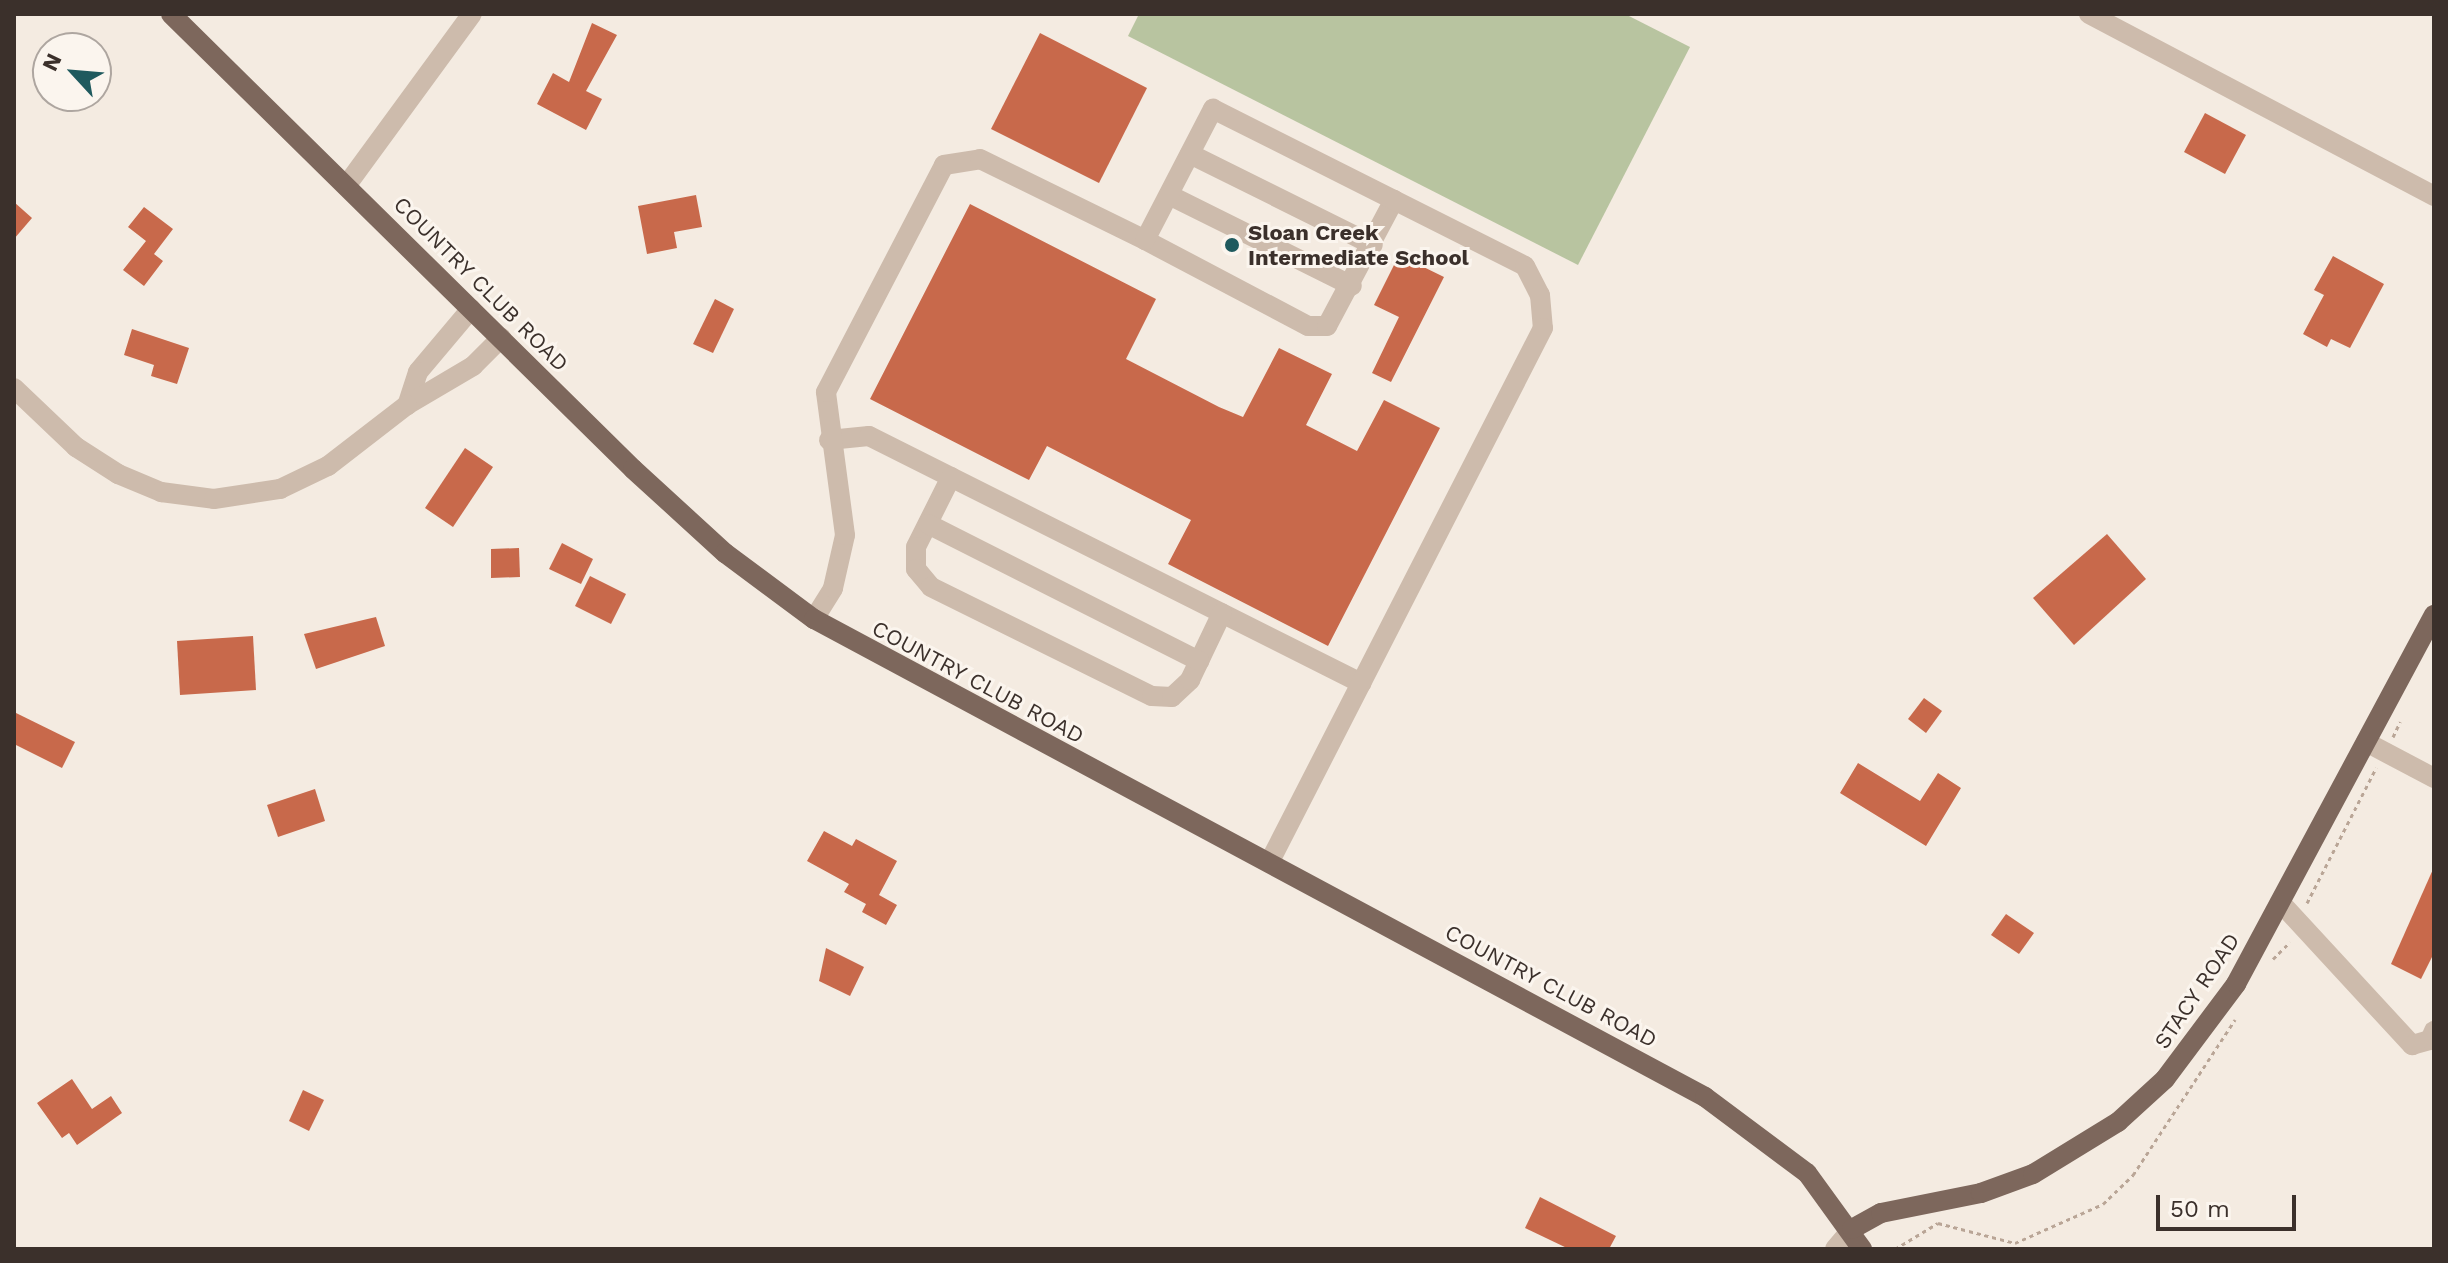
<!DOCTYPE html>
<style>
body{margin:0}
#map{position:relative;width:2448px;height:1263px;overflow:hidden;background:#f4ebe1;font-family:"Work Sans",sans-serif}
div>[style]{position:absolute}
.green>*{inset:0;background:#b8c4a0}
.building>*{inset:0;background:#c8694b}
.path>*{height:3px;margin-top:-1.5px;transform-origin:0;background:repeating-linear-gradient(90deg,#b9a596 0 4px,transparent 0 8px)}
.minor>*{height:20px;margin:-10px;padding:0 10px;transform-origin:10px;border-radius:10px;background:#cdbbac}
.major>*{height:20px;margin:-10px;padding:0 10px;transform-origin:10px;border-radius:10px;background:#7d675c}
.dots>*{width:22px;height:22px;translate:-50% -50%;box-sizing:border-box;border:4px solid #fbf5ee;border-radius:50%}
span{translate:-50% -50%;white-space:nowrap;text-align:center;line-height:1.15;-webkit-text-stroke:6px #fbf5ee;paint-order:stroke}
.poi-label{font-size:22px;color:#3b302b;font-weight:700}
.left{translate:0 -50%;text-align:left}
.street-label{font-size:22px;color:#3b302b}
.frame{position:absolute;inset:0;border:16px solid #3b302b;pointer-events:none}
.north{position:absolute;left:32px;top:32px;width:80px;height:80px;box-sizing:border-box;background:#fbf5ee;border:2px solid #aea6a0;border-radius:50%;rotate:296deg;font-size:22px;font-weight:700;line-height:32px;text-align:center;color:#3b302b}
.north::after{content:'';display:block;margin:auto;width:28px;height:36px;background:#1f5a5e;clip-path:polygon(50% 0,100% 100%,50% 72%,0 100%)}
.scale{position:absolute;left:2156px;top:1195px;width:140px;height:36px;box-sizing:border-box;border:4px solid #3b302b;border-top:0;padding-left:10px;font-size:24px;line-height:28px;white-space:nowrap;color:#3b302b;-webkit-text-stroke:6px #fbf5ee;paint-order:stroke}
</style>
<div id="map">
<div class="green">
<div style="clip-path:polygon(1139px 14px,1625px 14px,1690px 47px,1578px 265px,1128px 36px)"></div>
</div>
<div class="building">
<div style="clip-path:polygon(592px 23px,617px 35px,586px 91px,602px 99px,586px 130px,537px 104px,553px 73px,569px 82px)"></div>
<div style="clip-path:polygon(1040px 33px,1147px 88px,1099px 183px,991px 129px)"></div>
<div style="clip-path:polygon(2205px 113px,2246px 135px,2225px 174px,2184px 152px)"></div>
<div style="clip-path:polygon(696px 195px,702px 227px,674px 232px,677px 248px,647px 254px,638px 206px)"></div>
<div style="clip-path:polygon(14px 202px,32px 218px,14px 239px)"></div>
<div style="clip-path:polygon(970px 204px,1156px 299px,1126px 359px,1219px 407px,1243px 417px,1279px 348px,1332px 374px,1306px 425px,1357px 451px,1384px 400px,1440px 428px,1328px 646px,1168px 564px,1191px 520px,1047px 446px,1029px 480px,870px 399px)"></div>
<div style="clip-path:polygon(144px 207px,173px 229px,154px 254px,163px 261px,144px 286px,123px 270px,146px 241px,128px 227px)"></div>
<div style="clip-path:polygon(1399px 255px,1444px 277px,1391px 382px,1372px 373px,1399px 317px,1374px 305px)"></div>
<div style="clip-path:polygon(2333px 256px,2384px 284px,2350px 348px,2331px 339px,2327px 347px,2303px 334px,2324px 295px,2314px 290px)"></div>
<div style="clip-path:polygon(715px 299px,734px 309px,713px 353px,693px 344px)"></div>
<div style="clip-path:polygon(132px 329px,189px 348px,177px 384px,151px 376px,154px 365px,124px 355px)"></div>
<div style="clip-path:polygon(465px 448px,493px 467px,453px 527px,425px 508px)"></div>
<div style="clip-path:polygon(2107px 534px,2146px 579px,2074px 645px,2033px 598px)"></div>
<div style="clip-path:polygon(562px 543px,593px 559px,581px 584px,549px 569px)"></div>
<div style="clip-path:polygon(519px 548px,520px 577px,491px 578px,491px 549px)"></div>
<div style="clip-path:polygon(590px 576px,626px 594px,611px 624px,575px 606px)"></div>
<div style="clip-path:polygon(376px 617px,385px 646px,316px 669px,304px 634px)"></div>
<div style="clip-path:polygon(253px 636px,256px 690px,180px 695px,177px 641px)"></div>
<div style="clip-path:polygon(1924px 698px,1942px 711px,1926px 733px,1908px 719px)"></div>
<div style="clip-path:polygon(14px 712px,75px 742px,62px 768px,14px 744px)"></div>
<div style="clip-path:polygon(1858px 763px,1920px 801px,1938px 773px,1961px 788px,1926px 846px,1840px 793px)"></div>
<div style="clip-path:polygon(315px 789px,325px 821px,278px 837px,267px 805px)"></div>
<div style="clip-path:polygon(824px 831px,852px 846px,856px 839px,897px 861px,879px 895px,897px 905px,886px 925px,862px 912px,866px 904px,844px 892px,849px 884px,807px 861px)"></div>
<div style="clip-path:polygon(2434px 867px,2434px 953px,2421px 979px,2391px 964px)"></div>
<div style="clip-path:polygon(2006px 914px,2034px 933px,2019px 954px,1991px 935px)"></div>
<div style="clip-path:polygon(826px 948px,864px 967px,850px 996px,819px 981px)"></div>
<div style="clip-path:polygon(72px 1079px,92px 1109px,111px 1096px,122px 1113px,77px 1145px,69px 1133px,62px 1138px,37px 1103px)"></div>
<div style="clip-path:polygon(303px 1090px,324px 1100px,309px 1131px,289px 1121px)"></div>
<div style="clip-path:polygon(1540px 1197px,1616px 1236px,1609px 1249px,1569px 1249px,1525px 1228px)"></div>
</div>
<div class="path">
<div style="left:2393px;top:737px;width:17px;rotate:-65deg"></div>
<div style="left:2307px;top:903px;width:152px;rotate:-62.9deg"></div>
<div style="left:2273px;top:959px;width:24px;rotate:-45deg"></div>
<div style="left:1895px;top:1249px;width:50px;rotate:-31.2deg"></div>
<div style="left:1938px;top:1223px;width:80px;rotate:14.6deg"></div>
<div style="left:2015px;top:1243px;width:96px;rotate:-23.9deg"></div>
<div style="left:2103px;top:1204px;width:42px;rotate:-44deg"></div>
<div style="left:2133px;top:1175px;width:186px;rotate:-56.7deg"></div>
</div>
<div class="minor">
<div style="left:2089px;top:14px;width:390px;rotate:27.8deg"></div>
<div style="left:1190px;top:154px;width:204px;rotate:26.4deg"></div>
<div style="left:346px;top:186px;width:213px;rotate:-53.8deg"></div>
<div style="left:1169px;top:195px;width:204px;rotate:26.4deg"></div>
<div style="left:1145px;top:240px;width:184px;rotate:27.8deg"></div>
<div style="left:1308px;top:326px;width:19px"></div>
<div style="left:1327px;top:326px;width:143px;rotate:-62deg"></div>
<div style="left:471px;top:309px;width:82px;rotate:130.1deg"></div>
<div style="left:418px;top:372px;width:35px;rotate:108deg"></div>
<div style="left:407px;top:405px;width:77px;rotate:-30.6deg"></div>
<div style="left:473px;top:366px;width:40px;rotate:-45deg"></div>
<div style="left:14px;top:388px;width:86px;rotate:43.6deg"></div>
<div style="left:76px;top:447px;width:50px;rotate:32.7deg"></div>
<div style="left:118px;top:474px;width:47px;rotate:22.7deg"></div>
<div style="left:161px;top:492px;width:53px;rotate:7.5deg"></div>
<div style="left:214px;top:499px;width:67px;rotate:-8.6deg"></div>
<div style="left:280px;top:489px;width:53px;rotate:-25.6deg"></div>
<div style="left:328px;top:466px;width:100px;rotate:-37.7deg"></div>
<div style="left:829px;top:440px;width:40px;rotate:-5.7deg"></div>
<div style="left:869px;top:436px;width:551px;rotate:26.66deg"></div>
<div style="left:951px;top:477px;width:78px;rotate:116.6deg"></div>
<div style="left:916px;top:547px;width:22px;rotate:90deg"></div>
<div style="left:916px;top:569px;width:23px;rotate:50deg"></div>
<div style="left:931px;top:587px;width:246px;rotate:26.3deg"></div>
<div style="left:1152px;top:696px;width:20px;rotate:3deg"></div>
<div style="left:1172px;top:697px;width:25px;rotate:-43deg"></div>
<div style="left:1190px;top:680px;width:74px;rotate:-64.5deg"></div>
<div style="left:928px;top:524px;width:304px;rotate:26.8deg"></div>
<div style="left:814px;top:619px;width:36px;rotate:-58deg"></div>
<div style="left:833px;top:588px;width:54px;rotate:-77.2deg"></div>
<div style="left:845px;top:535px;width:144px;rotate:-97.6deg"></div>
<div style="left:826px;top:392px;width:256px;rotate:-62.5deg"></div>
<div style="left:944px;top:165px;width:36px;rotate:-9deg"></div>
<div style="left:980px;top:159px;width:184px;rotate:26.1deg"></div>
<div style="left:1145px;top:240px;width:148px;rotate:-62.6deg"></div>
<div style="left:1213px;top:109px;width:349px;rotate:26.7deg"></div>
<div style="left:1525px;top:266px;width:33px;rotate:63deg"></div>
<div style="left:1540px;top:295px;width:33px;rotate:85deg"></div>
<div style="left:1543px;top:328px;width:601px;rotate:117.12deg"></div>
<div style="left:2366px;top:742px;width:77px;rotate:27.9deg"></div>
<div style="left:2280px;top:902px;width:195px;rotate:47.3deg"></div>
<div style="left:2412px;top:1045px;width:19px;rotate:-16deg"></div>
<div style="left:2430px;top:1040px;width:10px;rotate:-66deg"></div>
<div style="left:1835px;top:1249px;width:26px;rotate:-50deg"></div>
</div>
<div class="major">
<div style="left:171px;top:14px;width:648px;rotate:44.56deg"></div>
<div style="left:633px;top:469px;width:125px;rotate:42.4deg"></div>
<div style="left:725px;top:553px;width:111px;rotate:36.6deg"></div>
<div style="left:814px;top:619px;width:1011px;rotate:28.21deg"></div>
<div style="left:1705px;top:1097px;width:127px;rotate:36.7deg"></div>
<div style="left:1807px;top:1173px;width:94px;rotate:54.1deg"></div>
<div style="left:1852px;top:1229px;width:33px;rotate:-29deg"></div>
<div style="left:1881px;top:1213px;width:102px;rotate:-11.3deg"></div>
<div style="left:1981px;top:1193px;width:55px;rotate:-20.1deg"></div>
<div style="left:2033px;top:1174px;width:100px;rotate:-31.5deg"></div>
<div style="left:2118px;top:1122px;width:64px;rotate:-42.5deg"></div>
<div style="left:2165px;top:1079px;width:119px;rotate:-53.2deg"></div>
<div style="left:2236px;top:984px;width:419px;rotate:-61.8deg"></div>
</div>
<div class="dots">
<div style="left:1232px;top:245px;background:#1f5a5e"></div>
</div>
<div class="poi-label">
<span class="left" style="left:1248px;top:245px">Sloan Creek<br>Intermediate School</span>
</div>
<div class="street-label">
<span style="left:481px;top:284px;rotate:45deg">COUNTRY CLUB ROAD</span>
<span style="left:978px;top:682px;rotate:28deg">COUNTRY CLUB ROAD</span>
<span style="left:1551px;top:986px;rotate:28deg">COUNTRY CLUB ROAD</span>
<span style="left:2197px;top:991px;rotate:-56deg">STACY ROAD</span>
</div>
<div class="frame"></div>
<div class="north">N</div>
<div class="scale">50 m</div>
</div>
